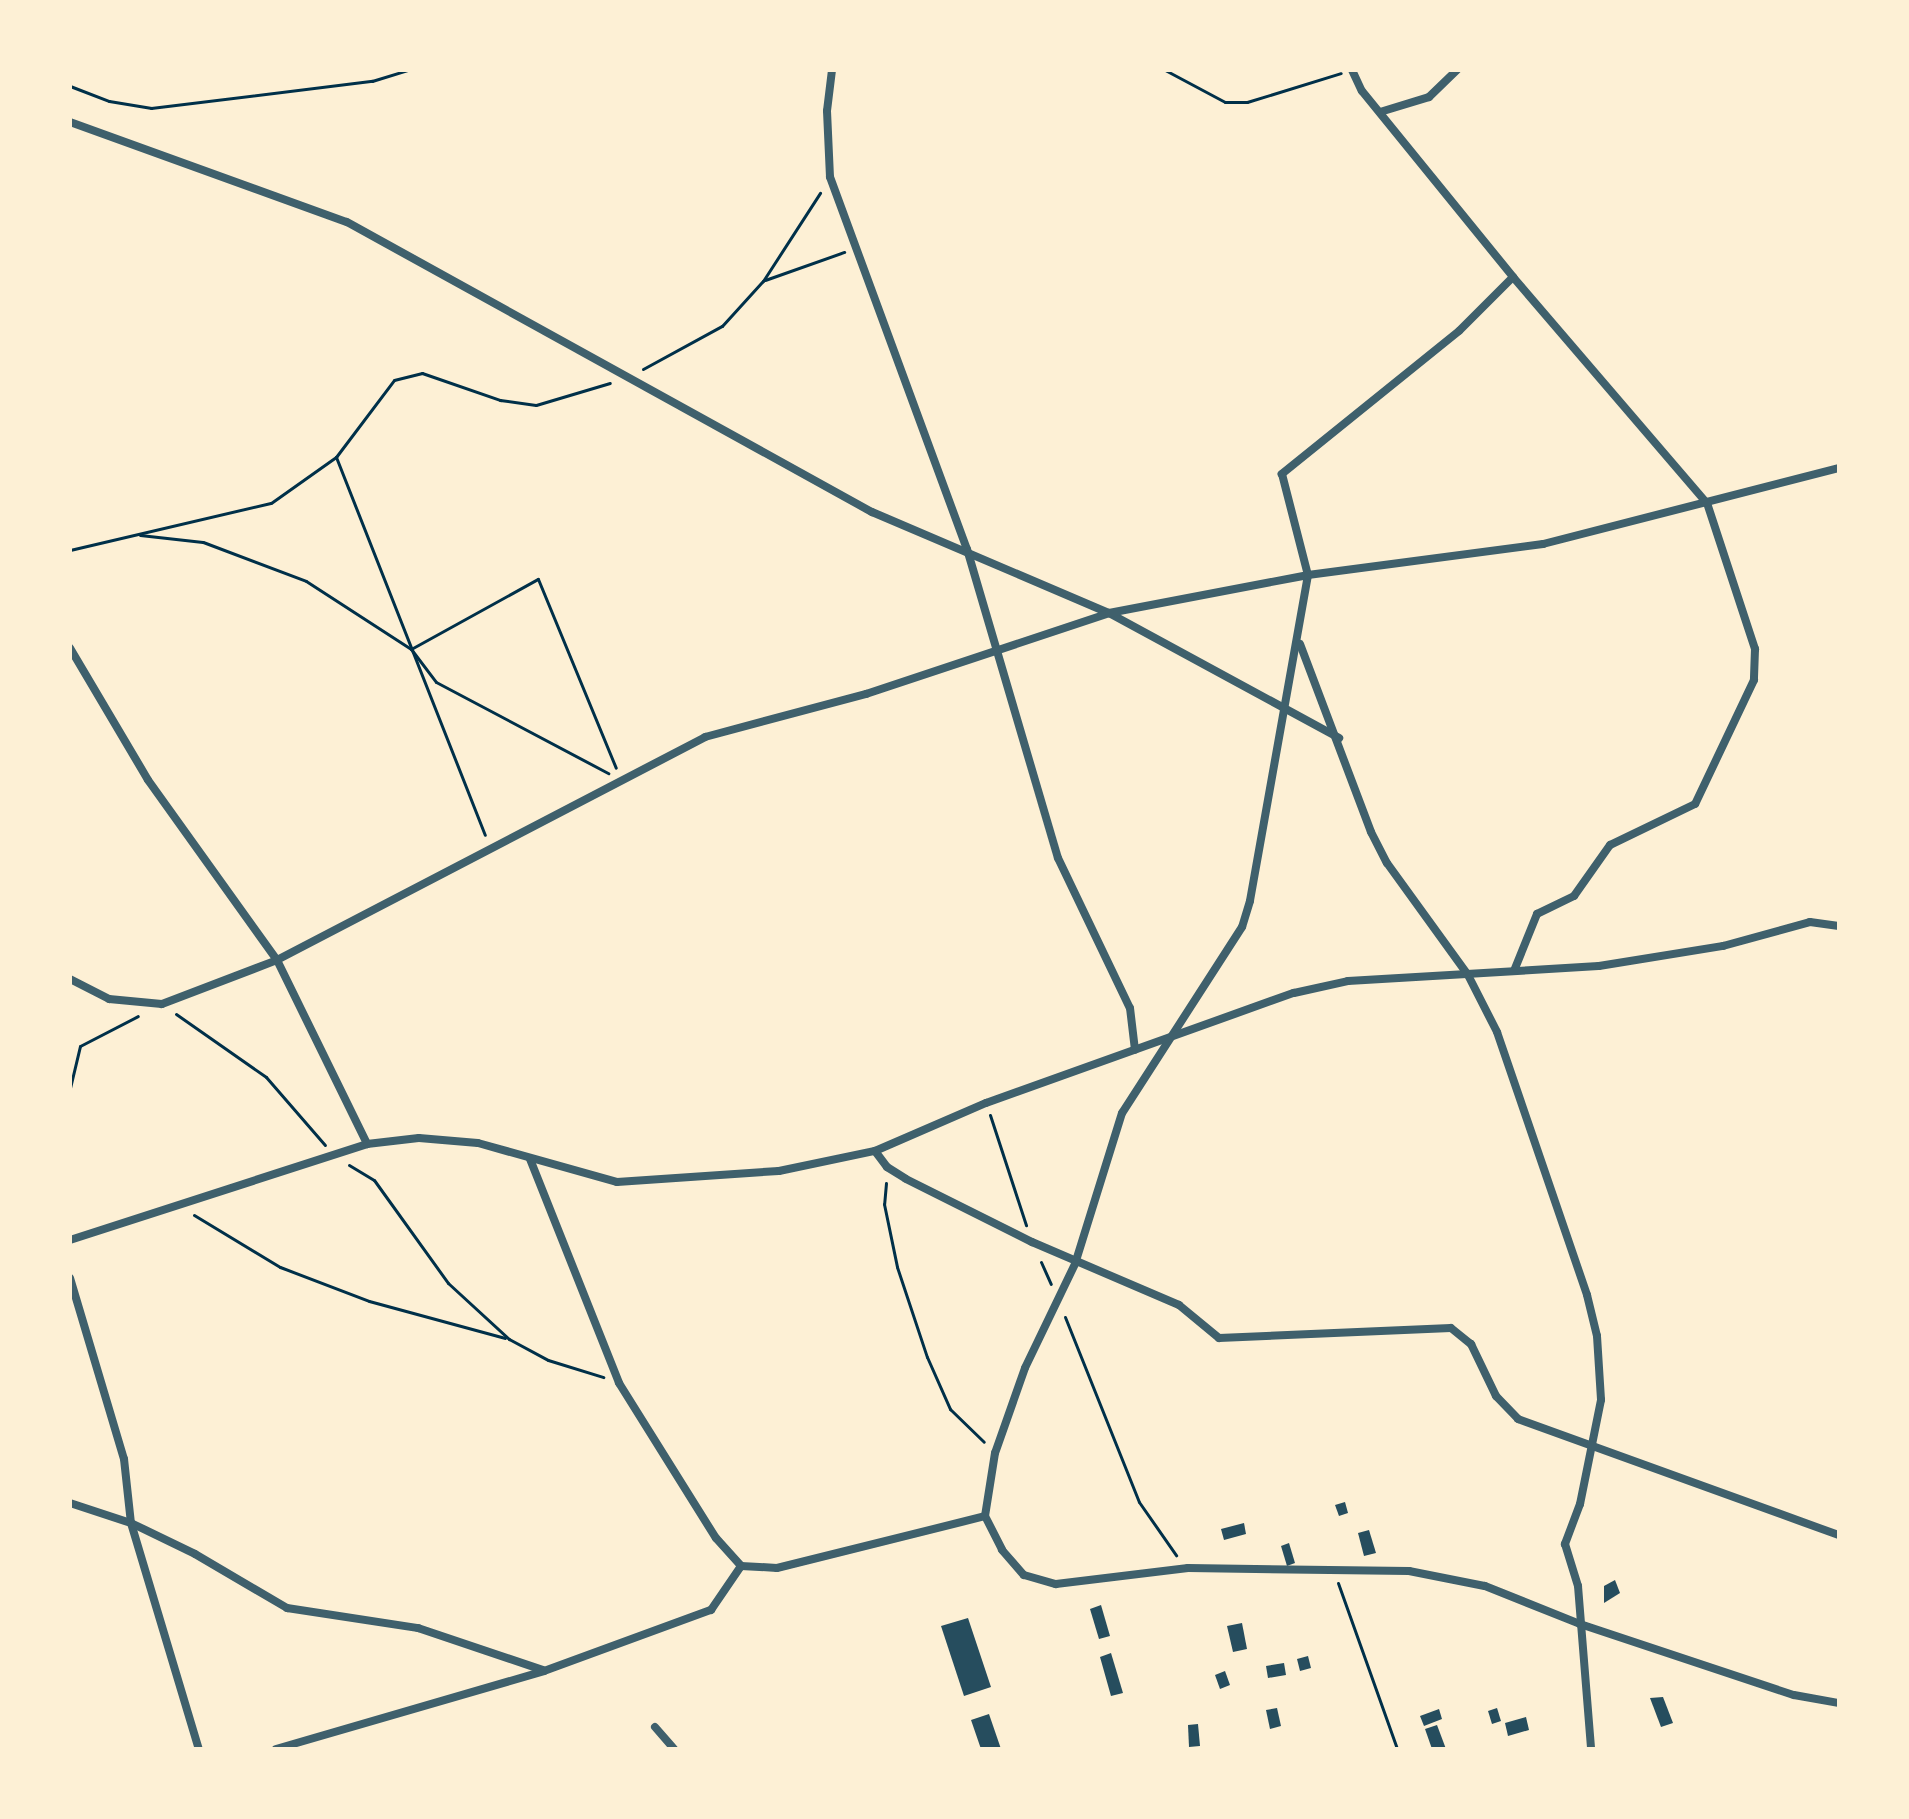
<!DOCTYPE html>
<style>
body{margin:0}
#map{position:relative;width:1909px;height:1819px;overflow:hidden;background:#fdf0d5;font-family:"DejaVu Sans",sans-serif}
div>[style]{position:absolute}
.building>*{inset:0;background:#264d5e}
.path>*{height:3px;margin:-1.5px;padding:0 1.5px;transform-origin:1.5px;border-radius:1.5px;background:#003049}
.minor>*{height:8px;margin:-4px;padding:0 4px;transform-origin:4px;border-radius:4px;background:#3f606c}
span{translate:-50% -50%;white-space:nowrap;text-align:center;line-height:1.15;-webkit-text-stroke:8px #fdf0d5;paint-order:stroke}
.frame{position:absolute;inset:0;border:72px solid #fdf0d5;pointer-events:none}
</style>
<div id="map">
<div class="building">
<div style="clip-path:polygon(1345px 1502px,1348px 1513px,1339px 1516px,1335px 1505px)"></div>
<div style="clip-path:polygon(1244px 1523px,1246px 1534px,1224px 1540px,1221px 1529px)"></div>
<div style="clip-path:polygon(1369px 1530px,1376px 1553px,1364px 1556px,1358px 1533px)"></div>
<div style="clip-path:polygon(1289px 1543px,1295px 1563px,1287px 1566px,1281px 1546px)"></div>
<div style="clip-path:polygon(1615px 1580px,1620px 1593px,1604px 1603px,1604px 1586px)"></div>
<div style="clip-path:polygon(1101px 1605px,1110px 1636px,1099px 1639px,1090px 1609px)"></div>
<div style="clip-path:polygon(968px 1618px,991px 1687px,964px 1696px,941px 1626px)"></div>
<div style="clip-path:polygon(1242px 1623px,1247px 1649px,1233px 1652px,1227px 1626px)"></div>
<div style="clip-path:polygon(1111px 1653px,1123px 1693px,1111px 1696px,1100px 1657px)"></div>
<div style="clip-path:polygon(1308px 1656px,1311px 1668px,1300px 1671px,1297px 1659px)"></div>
<div style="clip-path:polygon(1284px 1663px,1286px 1675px,1268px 1678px,1266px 1666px)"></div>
<div style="clip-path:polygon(1225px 1671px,1230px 1685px,1220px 1689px,1215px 1675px)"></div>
<div style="clip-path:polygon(1663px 1697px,1673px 1723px,1661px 1727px,1650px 1698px)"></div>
<div style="clip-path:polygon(1277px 1708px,1281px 1726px,1270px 1729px,1266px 1710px)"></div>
<div style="clip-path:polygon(1497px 1708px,1501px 1721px,1492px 1724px,1488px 1711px)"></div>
<div style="clip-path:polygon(1439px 1709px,1442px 1719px,1424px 1726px,1420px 1716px)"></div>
<div style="clip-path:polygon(989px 1714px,1001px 1749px,981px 1749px,971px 1720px)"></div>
<div style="clip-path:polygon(1526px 1717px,1529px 1730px,1508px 1736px,1505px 1723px)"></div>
<div style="clip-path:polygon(1198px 1724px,1200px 1746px,1189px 1747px,1188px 1725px)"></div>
<div style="clip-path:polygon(1437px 1725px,1446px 1749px,1432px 1749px,1425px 1729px)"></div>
</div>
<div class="path">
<div style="left:1165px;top:70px;width:68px;rotate:28.1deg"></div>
<div style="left:1225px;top:102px;width:22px"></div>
<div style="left:1247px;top:102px;width:98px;rotate:-17.1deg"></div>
<div style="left:70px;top:86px;width:42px;rotate:21deg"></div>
<div style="left:109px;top:101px;width:43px;rotate:9.5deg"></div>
<div style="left:151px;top:108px;width:223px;rotate:-7deg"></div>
<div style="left:372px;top:81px;width:37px;rotate:-17deg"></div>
<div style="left:765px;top:280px;width:84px;rotate:-19.5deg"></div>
<div style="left:643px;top:369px;width:90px;rotate:-28.6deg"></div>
<div style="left:722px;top:326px;width:61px;rotate:-47.7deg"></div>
<div style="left:763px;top:281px;width:105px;rotate:-57.1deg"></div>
<div style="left:336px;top:457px;width:406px;rotate:68.5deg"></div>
<div style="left:140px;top:535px;width:63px;rotate:6.3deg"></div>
<div style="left:203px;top:542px;width:110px;rotate:20.7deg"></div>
<div style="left:306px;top:581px;width:125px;rotate:32.9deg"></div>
<div style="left:411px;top:649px;width:145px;rotate:-28.9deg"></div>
<div style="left:538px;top:579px;width:204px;rotate:67.6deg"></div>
<div style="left:70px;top:550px;width:206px;rotate:-13.2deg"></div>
<div style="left:271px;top:503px;width:80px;rotate:-35.3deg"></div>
<div style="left:336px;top:457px;width:96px;rotate:-53deg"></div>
<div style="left:394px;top:380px;width:29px;rotate:-14deg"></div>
<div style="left:422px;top:373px;width:83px;rotate:19.1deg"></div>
<div style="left:500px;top:400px;width:36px;rotate:8deg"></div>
<div style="left:536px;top:405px;width:77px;rotate:-16.6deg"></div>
<div style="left:411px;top:649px;width:41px;rotate:52.9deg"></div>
<div style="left:436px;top:682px;width:195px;rotate:27.9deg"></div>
<div style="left:176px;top:1014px;width:110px;rotate:35deg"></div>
<div style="left:266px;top:1077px;width:90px;rotate:49.1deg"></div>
<div style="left:70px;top:1088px;width:43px;rotate:-76.6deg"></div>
<div style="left:80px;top:1046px;width:65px;rotate:-27.3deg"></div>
<div style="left:990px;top:1115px;width:116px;rotate:71.9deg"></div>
<div style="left:349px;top:1165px;width:29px;rotate:31deg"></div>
<div style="left:374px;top:1180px;width:127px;rotate:54.3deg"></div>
<div style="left:448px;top:1283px;width:83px;rotate:42.6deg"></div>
<div style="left:509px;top:1339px;width:44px;rotate:28.3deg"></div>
<div style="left:548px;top:1360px;width:58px;rotate:17.2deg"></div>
<div style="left:886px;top:1183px;width:21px;rotate:95deg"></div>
<div style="left:884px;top:1204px;width:64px;rotate:78.3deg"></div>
<div style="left:897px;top:1267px;width:95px;rotate:71.6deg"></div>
<div style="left:927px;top:1357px;width:57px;rotate:66.1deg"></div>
<div style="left:950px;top:1409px;width:47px;rotate:44.1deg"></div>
<div style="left:194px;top:1215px;width:100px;rotate:31.2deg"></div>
<div style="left:280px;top:1267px;width:95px;rotate:20.9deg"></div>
<div style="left:369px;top:1301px;width:141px;rotate:15.2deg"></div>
<div style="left:1041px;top:1262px;width:24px;rotate:66deg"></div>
<div style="left:1065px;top:1317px;width:199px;rotate:68.2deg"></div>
<div style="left:1139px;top:1502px;width:65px;rotate:55.1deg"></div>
<div style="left:1338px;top:1583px;width:176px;rotate:70.4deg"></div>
</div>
<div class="minor">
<div style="left:832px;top:70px;width:41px;rotate:97deg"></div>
<div style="left:827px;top:111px;width:66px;rotate:87.4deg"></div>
<div style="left:830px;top:177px;width:396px;rotate:69.8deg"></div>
<div style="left:967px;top:549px;width:322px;rotate:73.6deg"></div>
<div style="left:1058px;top:858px;width:166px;rotate:64.4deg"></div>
<div style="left:1130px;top:1008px;width:42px;rotate:83.2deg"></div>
<div style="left:1352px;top:70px;width:23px;rotate:65deg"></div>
<div style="left:1362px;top:91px;width:240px;rotate:50.9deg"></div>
<div style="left:1513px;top:277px;width:298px;rotate:49.4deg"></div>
<div style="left:1707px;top:503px;width:154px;rotate:71.8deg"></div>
<div style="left:1755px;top:649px;width:31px;rotate:92deg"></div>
<div style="left:1754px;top:680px;width:137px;rotate:115.4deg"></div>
<div style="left:1695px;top:804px;width:94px;rotate:154.2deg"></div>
<div style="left:1610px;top:845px;width:62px;rotate:125.2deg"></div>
<div style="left:1574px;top:896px;width:41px;rotate:154.1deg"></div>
<div style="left:1537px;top:914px;width:61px;rotate:112deg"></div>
<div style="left:1380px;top:112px;width:51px;rotate:-17deg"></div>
<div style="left:1429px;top:97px;width:39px;rotate:-44deg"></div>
<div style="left:70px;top:122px;width:294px;rotate:19.9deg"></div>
<div style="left:347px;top:222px;width:600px;rotate:28.92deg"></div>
<div style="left:872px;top:512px;width:258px;rotate:23.1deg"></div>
<div style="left:1109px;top:613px;width:262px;rotate:28.5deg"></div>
<div style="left:1513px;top:277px;width:76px;rotate:135deg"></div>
<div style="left:1459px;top:331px;width:228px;rotate:141.1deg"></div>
<div style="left:1282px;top:474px;width:104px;rotate:75.6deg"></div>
<div style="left:1308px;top:575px;width:331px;rotate:100.1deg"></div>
<div style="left:1250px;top:901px;width:27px;rotate:107deg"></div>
<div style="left:1242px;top:927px;width:221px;rotate:122.8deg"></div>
<div style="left:1122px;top:1113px;width:158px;rotate:107.3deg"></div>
<div style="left:1075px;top:1264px;width:115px;rotate:115.7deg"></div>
<div style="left:1025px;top:1368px;width:90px;rotate:109.4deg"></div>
<div style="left:995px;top:1453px;width:64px;rotate:99deg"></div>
<div style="left:985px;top:1516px;width:38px;rotate:63deg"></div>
<div style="left:1002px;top:1550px;width:33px;rotate:49deg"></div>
<div style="left:1024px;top:1575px;width:33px;rotate:16deg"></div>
<div style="left:1056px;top:1584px;width:133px;rotate:-6.9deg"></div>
<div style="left:1188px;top:1568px;width:221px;rotate:0.8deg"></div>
<div style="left:1409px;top:1571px;width:77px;rotate:11.2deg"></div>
<div style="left:1485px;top:1586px;width:102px;rotate:21.8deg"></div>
<div style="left:1580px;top:1624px;width:225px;rotate:18.4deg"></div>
<div style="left:1794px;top:1695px;width:46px;rotate:10.1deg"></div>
<div style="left:1300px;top:644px;width:201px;rotate:69.3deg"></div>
<div style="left:1371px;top:832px;width:35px;rotate:63deg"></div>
<div style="left:1387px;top:863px;width:138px;rotate:54.1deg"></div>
<div style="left:1468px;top:975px;width:64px;rotate:63deg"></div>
<div style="left:1497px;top:1032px;width:278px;rotate:71.1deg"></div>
<div style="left:1587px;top:1295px;width:42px;rotate:76.3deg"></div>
<div style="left:1597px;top:1336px;width:64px;rotate:86.4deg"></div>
<div style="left:1601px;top:1400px;width:106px;rotate:101.4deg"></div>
<div style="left:1580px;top:1504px;width:43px;rotate:110.6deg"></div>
<div style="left:1565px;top:1544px;width:44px;rotate:72.8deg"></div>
<div style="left:1578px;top:1586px;width:164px;rotate:85.4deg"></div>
<div style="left:70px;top:648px;width:153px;rotate:59.4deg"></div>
<div style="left:148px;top:780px;width:221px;rotate:54.4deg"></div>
<div style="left:277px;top:960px;width:205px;rotate:63.9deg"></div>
<div style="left:70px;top:979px;width:44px;rotate:27.1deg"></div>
<div style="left:109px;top:999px;width:53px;rotate:5.4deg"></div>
<div style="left:162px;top:1004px;width:123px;rotate:-20.9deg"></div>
<div style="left:277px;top:960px;width:483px;rotate:-27.5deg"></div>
<div style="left:705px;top:737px;width:167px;rotate:-15deg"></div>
<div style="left:866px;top:694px;width:256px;rotate:-18.4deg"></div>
<div style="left:1109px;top:613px;width:203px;rotate:-10.8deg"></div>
<div style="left:1308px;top:575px;width:237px;rotate:-7.5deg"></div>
<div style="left:1543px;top:544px;width:306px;rotate:-14.4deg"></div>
<div style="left:875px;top:1151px;width:20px;rotate:53deg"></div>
<div style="left:887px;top:1167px;width:22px;rotate:32deg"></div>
<div style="left:906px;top:1179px;width:141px;rotate:26.6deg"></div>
<div style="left:1032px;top:1242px;width:160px;rotate:23.2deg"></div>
<div style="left:1179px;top:1305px;width:52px;rotate:39.5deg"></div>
<div style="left:1219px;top:1338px;width:232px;rotate:-2.5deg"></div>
<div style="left:1451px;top:1328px;width:26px;rotate:39deg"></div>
<div style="left:1471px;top:1344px;width:58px;rotate:64.3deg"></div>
<div style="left:1496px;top:1396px;width:32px;rotate:46deg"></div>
<div style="left:1518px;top:1419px;width:341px;rotate:19.9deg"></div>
<div style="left:530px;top:1159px;width:241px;rotate:68.3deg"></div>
<div style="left:619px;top:1383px;width:183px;rotate:58deg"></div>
<div style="left:716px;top:1538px;width:38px;rotate:48deg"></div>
<div style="left:741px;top:1566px;width:36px;rotate:3deg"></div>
<div style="left:777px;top:1568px;width:214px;rotate:-14deg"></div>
<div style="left:70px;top:1240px;width:312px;rotate:-17.9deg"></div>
<div style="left:367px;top:1144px;width:52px;rotate:-6.6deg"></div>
<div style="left:419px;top:1138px;width:59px;rotate:4.8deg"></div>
<div style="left:478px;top:1143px;width:144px;rotate:15.7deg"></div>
<div style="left:617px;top:1182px;width:162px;rotate:-3.9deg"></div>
<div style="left:779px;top:1171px;width:98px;rotate:-11.8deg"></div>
<div style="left:875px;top:1151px;width:121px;rotate:-23.4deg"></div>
<div style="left:986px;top:1103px;width:327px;rotate:-19.7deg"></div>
<div style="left:1294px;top:993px;width:55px;rotate:-12.5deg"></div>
<div style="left:1348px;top:981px;width:251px;rotate:-3.4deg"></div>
<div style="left:1599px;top:966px;width:126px;rotate:-9.2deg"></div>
<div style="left:1723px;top:946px;width:90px;rotate:-15.4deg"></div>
<div style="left:1810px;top:922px;width:29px;rotate:8deg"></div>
<div style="left:70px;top:1278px;width:189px;rotate:73.4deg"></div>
<div style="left:124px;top:1459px;width:64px;rotate:83.8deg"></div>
<div style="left:131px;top:1523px;width:236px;rotate:73.3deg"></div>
<div style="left:70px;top:1503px;width:64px;rotate:18.2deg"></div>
<div style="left:131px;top:1523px;width:71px;rotate:25.8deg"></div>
<div style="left:195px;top:1554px;width:107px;rotate:30.4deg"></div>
<div style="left:287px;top:1608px;width:133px;rotate:8.7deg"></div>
<div style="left:418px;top:1628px;width:132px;rotate:18.6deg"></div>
<div style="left:655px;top:1727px;width:29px;rotate:49deg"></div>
<div style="left:276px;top:1749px;width:279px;rotate:-16.2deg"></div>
<div style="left:544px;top:1671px;width:178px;rotate:-20.1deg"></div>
<div style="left:711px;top:1610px;width:53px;rotate:-55.7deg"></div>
</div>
<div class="frame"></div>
</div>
